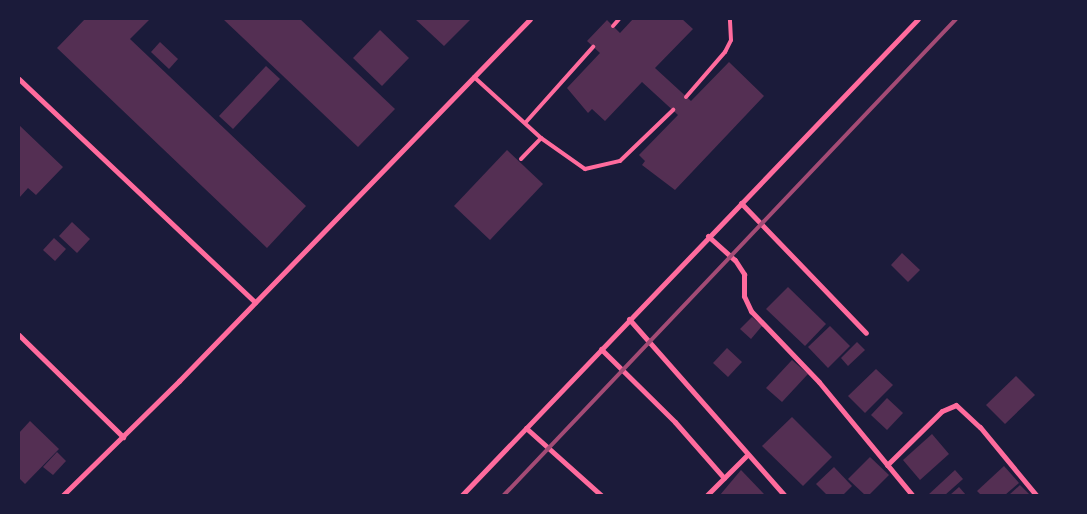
<!DOCTYPE html>
<style>
body{margin:0}
#map{position:relative;width:1087px;height:514px;overflow:hidden;background:#1b1b3a;font-family:Raleway,sans-serif}
div>[style]{position:absolute}
.building>*{inset:0;background:#542f53}
.service>*{height:4px;margin:-2px;padding:0 2px;transform-origin:2px;border-radius:2px;background:#ff6b9d}
.minor>*{height:5px;margin:-2.5px;padding:0 2.5px;transform-origin:2.5px;border-radius:2.5px;background:#ff6b9d}
.rail>*{height:4px;margin:-2px;padding:0 2px;transform-origin:2px;border-radius:2px;background:#a44b75}
span{translate:-50% -50%;white-space:nowrap;text-align:center;line-height:1.15;-webkit-text-stroke:4.5px #1b1b3a;paint-order:stroke}
.frame{position:absolute;inset:0;border:20px solid #1b1b3a;pointer-events:none}
</style>
<div id="map">
<div class="building">
<div style="clip-path:polygon(85px 19px,150px 19px,130px 39px,306px 206px,267px 248px,57px 48px)"></div>
<div style="clip-path:polygon(223px 19px,300px 19px,395px 109px,358px 147px)"></div>
<div style="clip-path:polygon(415px 19px,471px 19px,444px 46px)"></div>
<div style="clip-path:polygon(633px 19px,682px 19px,693px 29px,655px 68px,691px 101px,729px 62px,764px 96px,675px 190px,642px 165px,645px 161px,639px 155px,678px 115px,642px 82px,605px 121px,592px 109px,588px 113px,567px 88px,600px 53px,587px 41px,607px 20px,620px 33px)"></div>
<div style="clip-path:polygon(380px 30px,409px 58px,382px 86px,353px 58px)"></div>
<div style="clip-path:polygon(160px 42px,178px 59px,169px 69px,151px 52px)"></div>
<div style="clip-path:polygon(266px 66px,280px 79px,233px 129px,219px 116px)"></div>
<div style="clip-path:polygon(19px 125px,63px 167px,36px 195px,28px 188px,19px 198px)"></div>
<div style="clip-path:polygon(507px 150px,543px 184px,490px 240px,454px 206px)"></div>
<div style="clip-path:polygon(72px 222px,90px 239px,77px 253px,59px 236px)"></div>
<div style="clip-path:polygon(54px 238px,66px 249px,55px 261px,43px 250px)"></div>
<div style="clip-path:polygon(902px 253px,920px 270px,908px 282px,891px 265px)"></div>
<div style="clip-path:polygon(788px 287px,826px 324px,805px 346px,766px 309px)"></div>
<div style="clip-path:polygon(752px 317px,762px 326px,751px 339px,740px 329px)"></div>
<div style="clip-path:polygon(830px 326px,850px 346px,828px 368px,808px 347px)"></div>
<div style="clip-path:polygon(857px 342px,865px 350px,848px 366px,841px 358px)"></div>
<div style="clip-path:polygon(727px 348px,742px 362px,728px 377px,713px 363px)"></div>
<div style="clip-path:polygon(792px 360px,808px 374px,782px 402px,766px 388px)"></div>
<div style="clip-path:polygon(876px 369px,893px 385px,865px 413px,848px 396px)"></div>
<div style="clip-path:polygon(1016px 376px,1035px 395px,1005px 424px,986px 405px)"></div>
<div style="clip-path:polygon(887px 398px,903px 413px,887px 430px,871px 415px)"></div>
<div style="clip-path:polygon(792px 417px,832px 457px,803px 486px,762px 446px)"></div>
<div style="clip-path:polygon(30px 421px,59px 449px,25px 484px,19px 478px,19px 433px)"></div>
<div style="clip-path:polygon(932px 434px,949px 454px,920px 480px,903px 460px)"></div>
<div style="clip-path:polygon(57px 452px,66px 461px,53px 475px,43px 467px)"></div>
<div style="clip-path:polygon(870px 457px,889px 475px,869px 495px,865px 495px,848px 479px)"></div>
<div style="clip-path:polygon(1004px 466px,1019px 483px,1005px 495px,981px 495px,977px 491px)"></div>
<div style="clip-path:polygon(834px 467px,852px 486px,843px 495px,827px 495px,816px 484px)"></div>
<div style="clip-path:polygon(741px 470px,765px 495px,720px 495px)"></div>
<div style="clip-path:polygon(955px 470px,963px 479px,945px 495px,928px 495px)"></div>
<div style="clip-path:polygon(1020px 485px,1030px 495px,1009px 495px)"></div>
<div style="clip-path:polygon(959px 487px,966px 495px,950px 495px)"></div>
</div>
<div class="service">
<div style="left:613px;top:26px;width:9px;rotate:-49deg"></div>
<div style="left:474px;top:77px;width:91px;rotate:42.3deg"></div>
<div style="left:541px;top:138px;width:54px;rotate:35.2deg"></div>
<div style="left:585px;top:169px;width:36px;rotate:-13deg"></div>
<div style="left:620px;top:161px;width:74px;rotate:-43.9deg"></div>
<div style="left:686px;top:97px;width:60px;rotate:-49.1deg"></div>
<div style="left:725px;top:52px;width:13px;rotate:-63deg"></div>
<div style="left:731px;top:40px;width:21px;rotate:-93deg"></div>
<div style="left:526px;top:122px;width:101px;rotate:-48.2deg"></div>
<div style="left:521px;top:159px;width:29px;rotate:-46deg"></div>
</div>
<div class="minor">
<div style="left:19px;top:79px;width:325px;rotate:43.4deg"></div>
<div style="left:741px;top:203px;width:180px;rotate:46.1deg"></div>
<div style="left:708px;top:236px;width:36px;rotate:42deg"></div>
<div style="left:735px;top:260px;width:17px;rotate:57deg"></div>
<div style="left:744px;top:274px;width:22px;rotate:90deg"></div>
<div style="left:744px;top:296px;width:17px;rotate:65deg"></div>
<div style="left:751px;top:311px;width:98px;rotate:46.2deg"></div>
<div style="left:819px;top:382px;width:146px;rotate:50.5deg"></div>
<div style="left:629px;top:319px;width:235px;rotate:48.6deg"></div>
<div style="left:19px;top:335px;width:146px;rotate:44.4deg"></div>
<div style="left:601px;top:349px;width:104px;rotate:44.6deg"></div>
<div style="left:675px;top:422px;width:74px;rotate:48.8deg"></div>
<div style="left:724px;top:478px;width:24px;rotate:135deg"></div>
<div style="left:526px;top:428px;width:101px;rotate:41.8deg"></div>
<div style="left:887px;top:465px;width:77px;rotate:-44.5deg"></div>
<div style="left:942px;top:411px;width:15px;rotate:-23deg"></div>
<div style="left:956px;top:405px;width:33px;rotate:43deg"></div>
<div style="left:980px;top:427px;width:88px;rotate:50.5deg"></div>
<div style="left:724px;top:478px;width:33px;rotate:-45deg"></div>
<div style="left:63px;top:495px;width:163px;rotate:-44.5deg"></div>
<div style="left:179px;top:381px;width:504px;rotate:-45.88deg"></div>
<div style="left:462px;top:495px;width:659px;rotate:-46.23deg"></div>
</div>
<div class="rail">
<div style="left:504px;top:495px;width:656px;rotate:-46.48deg"></div>
</div>
<div class="frame"></div>
</div>
